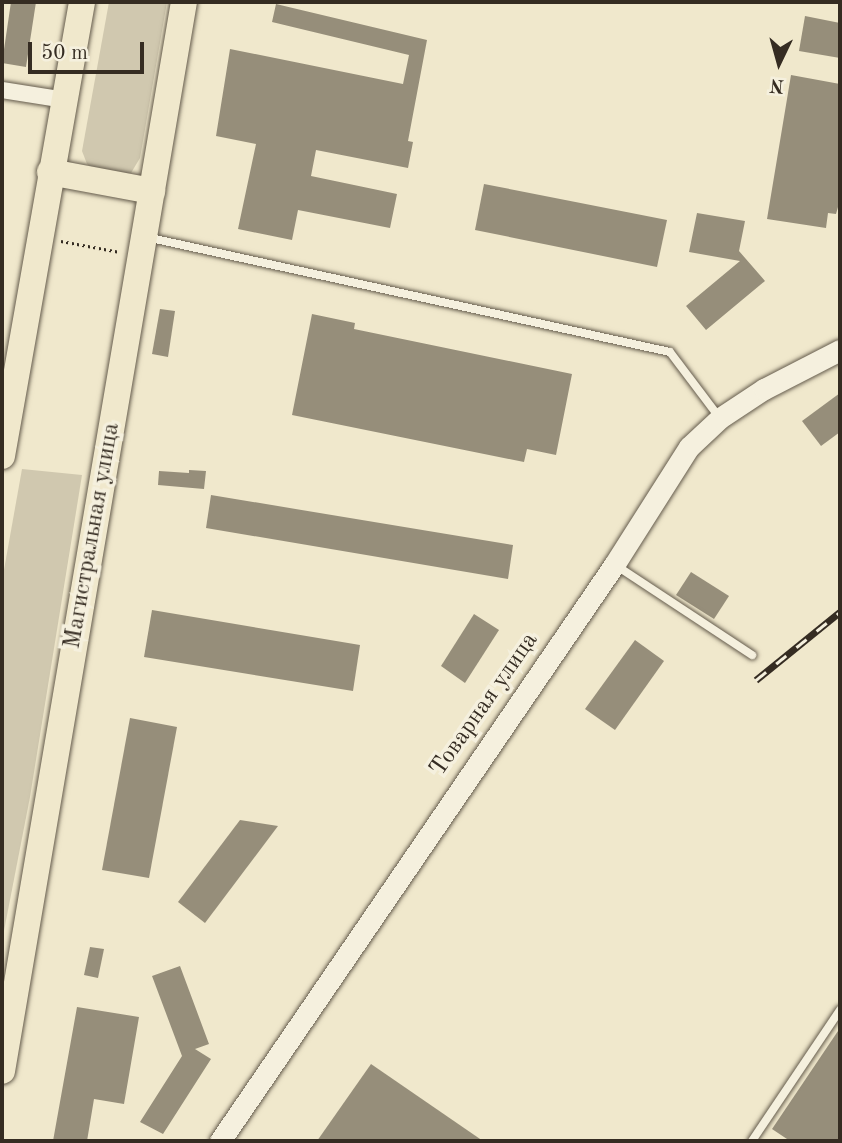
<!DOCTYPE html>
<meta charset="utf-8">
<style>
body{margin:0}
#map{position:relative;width:842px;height:1143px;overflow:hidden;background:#f0e8cc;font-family:"Old Standard TT",serif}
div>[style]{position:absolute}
.green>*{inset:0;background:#d0c8af}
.building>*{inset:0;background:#968e7a}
.path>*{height:2.5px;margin-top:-1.25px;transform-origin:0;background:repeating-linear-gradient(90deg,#352c22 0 2px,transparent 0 5.5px)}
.roads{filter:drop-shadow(0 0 2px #645b4c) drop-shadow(0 0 2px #645b4c)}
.service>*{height:8px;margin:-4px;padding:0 4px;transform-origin:4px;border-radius:4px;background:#f5f0de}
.minor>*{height:16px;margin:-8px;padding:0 8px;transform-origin:8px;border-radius:8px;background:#f5f0de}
.tertiary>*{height:21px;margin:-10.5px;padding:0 10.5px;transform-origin:10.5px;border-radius:10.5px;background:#f5f0de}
.primary>*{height:26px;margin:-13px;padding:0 13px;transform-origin:13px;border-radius:13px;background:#f0e8cc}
.rail>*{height:7px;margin-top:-3.5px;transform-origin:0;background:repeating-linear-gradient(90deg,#f5f0de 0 13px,#352c22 0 26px);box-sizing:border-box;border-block:2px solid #352c22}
span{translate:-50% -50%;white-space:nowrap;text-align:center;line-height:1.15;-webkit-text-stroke:7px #f5f0de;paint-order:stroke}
.street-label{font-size:24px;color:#352c22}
.frame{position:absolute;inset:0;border:4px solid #352c22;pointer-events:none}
.north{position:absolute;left:744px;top:28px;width:70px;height:70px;-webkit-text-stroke:5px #f5f0de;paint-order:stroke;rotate:185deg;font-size:19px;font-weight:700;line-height:28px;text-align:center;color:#352c22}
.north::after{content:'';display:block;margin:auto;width:24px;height:32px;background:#352c22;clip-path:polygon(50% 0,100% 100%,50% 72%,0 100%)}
.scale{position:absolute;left:28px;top:42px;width:116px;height:32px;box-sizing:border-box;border:4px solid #352c22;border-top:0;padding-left:9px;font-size:21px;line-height:24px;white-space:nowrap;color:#352c22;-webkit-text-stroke:5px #f5f0de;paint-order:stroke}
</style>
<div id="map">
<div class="green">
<div style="clip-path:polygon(109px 2px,167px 2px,140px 158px,131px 173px,119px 178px,101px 174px,87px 164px,82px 151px)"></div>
<div style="clip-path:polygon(22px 469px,82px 475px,30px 797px,2px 941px,2px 581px)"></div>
</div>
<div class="building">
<div style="clip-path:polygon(11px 2px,36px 2px,26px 67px,2px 63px)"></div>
<div style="clip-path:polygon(276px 4px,427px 40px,408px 141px,413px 142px,408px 168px,316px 150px,311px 176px,397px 194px,390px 228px,298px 210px,292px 240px,238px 229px,256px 144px,216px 136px,230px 49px,403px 84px,409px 55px,272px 22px)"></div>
<div style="clip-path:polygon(805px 16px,840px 23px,840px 58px,799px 51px)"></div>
<div style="clip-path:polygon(791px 75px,840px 84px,840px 200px,836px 214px,828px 213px,826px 228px,767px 219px)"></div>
<div style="clip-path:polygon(484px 184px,667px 220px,657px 267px,475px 230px)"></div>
<div style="clip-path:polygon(697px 213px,745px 221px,739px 251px,765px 281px,706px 330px,686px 306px,740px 261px,689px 252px)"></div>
<div style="clip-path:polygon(160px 309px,175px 311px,168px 357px,152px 354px)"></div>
<div style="clip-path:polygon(312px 314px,355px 323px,354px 329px,572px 374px,556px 455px,527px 449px,524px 462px,292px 415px)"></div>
<div style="clip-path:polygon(840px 393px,840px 432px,821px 446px,802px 421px)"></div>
<div style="clip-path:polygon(189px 470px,206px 471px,204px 489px,158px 485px,159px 471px,189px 473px)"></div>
<div style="clip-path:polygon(211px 495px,513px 545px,508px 579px,206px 528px)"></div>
<div style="clip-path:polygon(691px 572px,729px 596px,714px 619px,676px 595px)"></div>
<div style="clip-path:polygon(152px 610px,360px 645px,353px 691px,144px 657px)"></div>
<div style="clip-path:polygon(474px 614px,499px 630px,465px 683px,441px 666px)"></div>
<div style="clip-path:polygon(635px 640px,664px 661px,615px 730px,585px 709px)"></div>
<div style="clip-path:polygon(130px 718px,177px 727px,149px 878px,102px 870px)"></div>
<div style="clip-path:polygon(240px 820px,278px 826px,205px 923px,178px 902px)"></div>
<div style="clip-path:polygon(90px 947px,104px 949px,98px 978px,84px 975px)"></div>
<div style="clip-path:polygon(180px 966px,209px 1044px,195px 1049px,211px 1059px,163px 1134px,140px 1122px,182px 1056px,152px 976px)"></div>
<div style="clip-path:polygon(77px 1007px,139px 1017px,124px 1104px,94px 1099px,87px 1141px,53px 1141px)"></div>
<div style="clip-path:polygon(840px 1028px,840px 1141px,790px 1141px,772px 1129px)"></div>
<div style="clip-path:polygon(371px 1064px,483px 1141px,317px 1141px)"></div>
</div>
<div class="path">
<div style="left:61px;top:241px;width:60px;rotate:10.6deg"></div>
</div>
<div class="roads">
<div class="service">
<div style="left:146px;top:237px;width:536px;rotate:12.38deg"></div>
<div style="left:670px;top:352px;width:81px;rotate:53deg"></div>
<div style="left:617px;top:566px;width:162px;rotate:33.4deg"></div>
<div style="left:752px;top:1141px;width:158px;rotate:-56.1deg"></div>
</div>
<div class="minor">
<div style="left:2px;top:90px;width:64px;rotate:9deg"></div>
</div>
<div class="tertiary">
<div style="left:220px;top:1141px;width:698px;rotate:-55.63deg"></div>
<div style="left:614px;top:565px;width:140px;rotate:-57.6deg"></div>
<div style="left:689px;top:447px;width:42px;rotate:-43.1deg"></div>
<div style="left:720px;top:418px;width:53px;rotate:-33.4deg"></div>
<div style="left:764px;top:389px;width:85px;rotate:-27.2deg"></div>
</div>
<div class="primary">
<div style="left:50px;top:172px;width:104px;rotate:10.6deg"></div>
<div style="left:2px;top:456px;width:461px;rotate:-80deg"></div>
<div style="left:2px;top:1071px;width:1084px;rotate:-80.34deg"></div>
</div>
</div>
<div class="rail">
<div style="left:756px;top:680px;width:108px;rotate:-39deg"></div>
</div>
<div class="street-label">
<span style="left:93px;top:536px;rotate:-80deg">Магистральная улица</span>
<span style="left:485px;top:705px;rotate:-55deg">Товарная улица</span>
</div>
<div class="frame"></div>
<div class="north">N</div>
<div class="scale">50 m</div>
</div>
